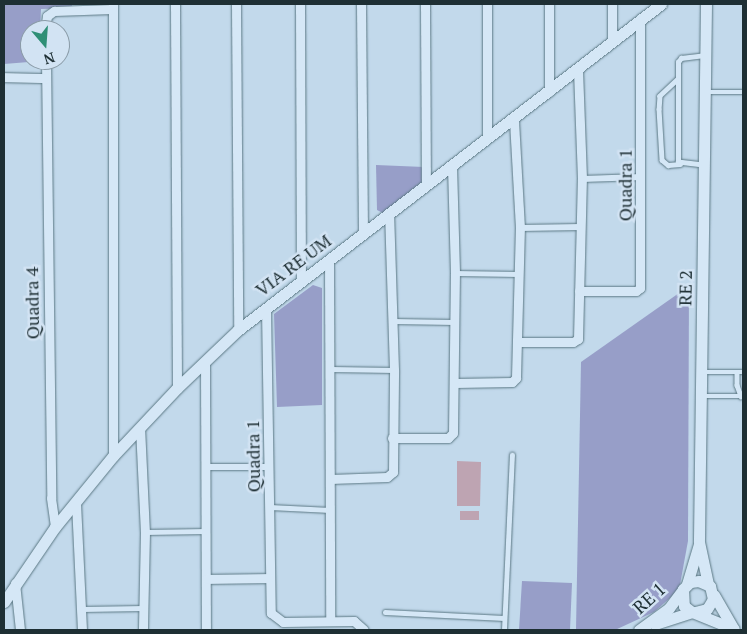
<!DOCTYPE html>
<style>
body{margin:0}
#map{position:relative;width:747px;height:634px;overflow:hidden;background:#c2d9eb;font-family:"PT Serif",serif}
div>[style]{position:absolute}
.green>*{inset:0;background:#979ec8}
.water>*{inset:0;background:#bea4b2}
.roads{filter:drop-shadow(0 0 1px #5b7884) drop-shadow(0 0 1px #5b7884)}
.service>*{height:4.5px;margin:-2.25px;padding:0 2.25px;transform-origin:2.25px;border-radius:2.25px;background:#d5e7f6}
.pedestrian>*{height:6px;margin:-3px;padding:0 3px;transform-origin:3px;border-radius:3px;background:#d5e7f6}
.minor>*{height:9px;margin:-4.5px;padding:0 4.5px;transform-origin:4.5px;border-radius:4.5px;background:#d5e7f6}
.tertiary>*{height:11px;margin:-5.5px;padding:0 5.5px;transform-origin:5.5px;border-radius:5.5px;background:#d5e7f6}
span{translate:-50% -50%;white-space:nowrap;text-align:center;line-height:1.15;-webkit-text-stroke:5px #d2e3f3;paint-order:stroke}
.street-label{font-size:18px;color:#1e2f34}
.frame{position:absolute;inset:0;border:5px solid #1e2f34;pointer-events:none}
.north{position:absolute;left:20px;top:20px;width:50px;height:50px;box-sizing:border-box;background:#d2e3f3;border:1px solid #8a9ba7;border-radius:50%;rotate:162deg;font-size:14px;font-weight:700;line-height:20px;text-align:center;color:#1e2f34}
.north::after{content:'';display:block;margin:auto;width:18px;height:22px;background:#2f8f76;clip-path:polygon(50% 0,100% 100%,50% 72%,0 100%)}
</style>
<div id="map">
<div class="green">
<div style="clip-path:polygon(4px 4px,72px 4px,72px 8px,41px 9px,40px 30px,30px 30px,30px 60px,41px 61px,4px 64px)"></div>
<div style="clip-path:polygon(376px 165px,424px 167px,423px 181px,383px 213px,377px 210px)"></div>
<div style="clip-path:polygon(313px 285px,322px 288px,322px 405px,277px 407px,274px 314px)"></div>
<div style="clip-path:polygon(689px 286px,688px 541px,679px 590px,654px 612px,615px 630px,576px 630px,581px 362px)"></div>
<div style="clip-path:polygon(522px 581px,572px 583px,570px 630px,519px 630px)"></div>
</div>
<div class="water">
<div style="clip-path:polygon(457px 461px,481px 462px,480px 506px,457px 506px)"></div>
<div style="clip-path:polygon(460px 511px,479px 511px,479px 520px,460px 520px)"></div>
</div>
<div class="roads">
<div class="service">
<div style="left:678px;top:79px;width:25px;rotate:137deg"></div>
<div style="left:660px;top:96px;width:13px;rotate:94deg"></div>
<div style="left:659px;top:109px;width:51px;rotate:86.6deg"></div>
<div style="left:662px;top:160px;width:8px;rotate:40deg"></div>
<div style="left:668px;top:165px;width:12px;rotate:-5deg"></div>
<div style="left:705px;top:92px;width:38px"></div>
<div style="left:703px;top:165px;width:25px;rotate:-173deg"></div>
<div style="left:678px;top:162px;width:100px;rotate:-90deg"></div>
<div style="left:678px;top:62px;width:5px;rotate:-53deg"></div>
<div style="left:681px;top:58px;width:23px;rotate:-7deg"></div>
<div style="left:455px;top:273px;width:64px;rotate:0.9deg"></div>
<div style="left:393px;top:321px;width:61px;rotate:0.9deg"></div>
<div style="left:331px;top:369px;width:63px;rotate:0.9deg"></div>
<div style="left:702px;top:372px;width:41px"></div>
<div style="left:737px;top:372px;width:13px;rotate:90deg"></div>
<div style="left:737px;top:385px;width:12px;rotate:70deg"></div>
<div style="left:702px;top:396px;width:41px"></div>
<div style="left:270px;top:507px;width:60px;rotate:2.9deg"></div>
<div style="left:145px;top:532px;width:61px;rotate:-0.9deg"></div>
<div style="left:82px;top:609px;width:61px;rotate:-0.9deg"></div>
<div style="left:385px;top:612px;width:119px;rotate:2.9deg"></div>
<div style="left:504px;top:630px;width:175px;rotate:-87.4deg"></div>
</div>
<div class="pedestrian">
<div style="left:582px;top:179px;width:60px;rotate:-1.9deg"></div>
<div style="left:520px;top:228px;width:61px;rotate:-0.9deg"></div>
<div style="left:207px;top:467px;width:62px"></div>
</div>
<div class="minor">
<div style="left:113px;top:4px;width:452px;rotate:90deg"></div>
<div style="left:175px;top:4px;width:384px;rotate:89.7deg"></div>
<div style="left:236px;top:4px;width:326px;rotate:89.6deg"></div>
<div style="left:300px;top:4px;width:276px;rotate:89.8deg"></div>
<div style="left:361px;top:4px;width:230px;rotate:89.5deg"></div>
<div style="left:425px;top:4px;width:180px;rotate:89.7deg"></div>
<div style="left:487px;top:4px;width:134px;rotate:90deg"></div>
<div style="left:549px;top:4px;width:88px;rotate:90deg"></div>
<div style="left:612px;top:4px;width:38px;rotate:90deg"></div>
<div style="left:45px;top:30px;width:14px;rotate:-82deg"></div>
<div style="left:47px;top:16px;width:9px;rotate:-36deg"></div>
<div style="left:54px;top:11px;width:58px;rotate:-2deg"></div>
<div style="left:46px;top:60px;width:438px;rotate:89.3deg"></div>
<div style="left:51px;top:498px;width:29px;rotate:82deg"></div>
<div style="left:4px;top:77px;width:42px;rotate:1.4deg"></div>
<div style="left:329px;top:259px;width:361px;rotate:89.8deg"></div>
<div style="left:579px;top:291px;width:57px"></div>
<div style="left:636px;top:291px;width:5px;rotate:-37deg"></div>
<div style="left:640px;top:288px;width:269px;rotate:-90deg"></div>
<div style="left:266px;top:308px;width:305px;rotate:89.1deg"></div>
<div style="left:271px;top:613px;width:15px;rotate:37deg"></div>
<div style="left:283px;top:622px;width:71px;rotate:-0.8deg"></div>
<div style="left:354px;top:621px;width:13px;rotate:42deg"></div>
<div style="left:518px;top:342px;width:55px"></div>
<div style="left:573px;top:342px;width:6px;rotate:-31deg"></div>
<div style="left:578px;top:339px;width:160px;rotate:-88.6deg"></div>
<div style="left:582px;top:179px;width:110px;rotate:-92.1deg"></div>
<div style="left:205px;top:361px;width:269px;rotate:89.8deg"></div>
<div style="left:455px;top:383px;width:57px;rotate:-1deg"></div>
<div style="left:512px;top:382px;width:6px;rotate:-45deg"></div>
<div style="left:516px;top:378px;width:150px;rotate:-88.5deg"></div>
<div style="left:520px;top:228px;width:109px;rotate:-93.2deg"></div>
<div style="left:140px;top:427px;width:105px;rotate:87.3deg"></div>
<div style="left:145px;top:532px;width:98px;rotate:91.2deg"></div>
<div style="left:392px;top:438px;width:56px"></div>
<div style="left:448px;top:438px;width:7px;rotate:-45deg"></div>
<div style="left:453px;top:433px;width:160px;rotate:-89.3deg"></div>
<div style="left:455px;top:273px;width:108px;rotate:-91.6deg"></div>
<div style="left:330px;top:479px;width:57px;rotate:-2deg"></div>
<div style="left:387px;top:477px;width:8px;rotate:-40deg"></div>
<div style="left:393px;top:472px;width:102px;rotate:-89.4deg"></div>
<div style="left:394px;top:370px;width:156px;rotate:-91.8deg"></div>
<div style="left:76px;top:503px;width:127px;rotate:87.3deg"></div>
<div style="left:207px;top:579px;width:61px;rotate:-0.9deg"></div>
<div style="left:15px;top:583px;width:47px;rotate:83.9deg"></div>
</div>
<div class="tertiary">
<div style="left:706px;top:4px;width:538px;rotate:90.75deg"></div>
<div style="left:699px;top:542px;width:43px;rotate:77.9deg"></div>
<div style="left:687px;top:584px;width:42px;rotate:-73.3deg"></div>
<div style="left:714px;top:595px;width:38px;rotate:60deg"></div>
<div style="left:4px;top:602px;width:91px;rotate:-55.8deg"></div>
<div style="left:55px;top:527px;width:92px;rotate:-50.8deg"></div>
<div style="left:113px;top:456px;width:93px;rotate:-46.7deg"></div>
<div style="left:177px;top:388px;width:84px;rotate:-43.6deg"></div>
<div style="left:238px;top:330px;width:534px;rotate:-37.62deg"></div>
<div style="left:695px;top:612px;width:12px;rotate:-14deg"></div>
<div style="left:707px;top:609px;width:12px;rotate:-59deg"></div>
<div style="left:713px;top:599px;width:13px;rotate:-103deg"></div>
<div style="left:710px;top:586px;width:12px;rotate:-156deg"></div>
<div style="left:699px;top:581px;width:9px;rotate:174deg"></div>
<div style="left:690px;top:582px;width:10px;rotate:135deg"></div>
<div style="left:683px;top:589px;width:17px;rotate:87deg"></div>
<div style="left:684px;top:606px;width:10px;rotate:37deg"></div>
<div style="left:692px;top:612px;width:45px;rotate:22deg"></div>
<div style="left:655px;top:624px;width:39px;rotate:-18deg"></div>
<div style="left:639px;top:630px;width:37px;rotate:-36deg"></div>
<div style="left:669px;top:608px;width:21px;rotate:-53deg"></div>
</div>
</div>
<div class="street-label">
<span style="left:625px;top:185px;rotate:-90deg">Quadra 1</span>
<span style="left:293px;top:265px;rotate:-37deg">VIA RE UM</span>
<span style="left:685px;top:288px;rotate:-89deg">RE 2</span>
<span style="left:32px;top:303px;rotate:-91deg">Quadra 4</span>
<span style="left:253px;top:456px;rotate:-91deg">Quadra 1</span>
<span style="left:649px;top:598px;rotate:-42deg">RE 1</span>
</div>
<div class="frame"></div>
<div class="north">N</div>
</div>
